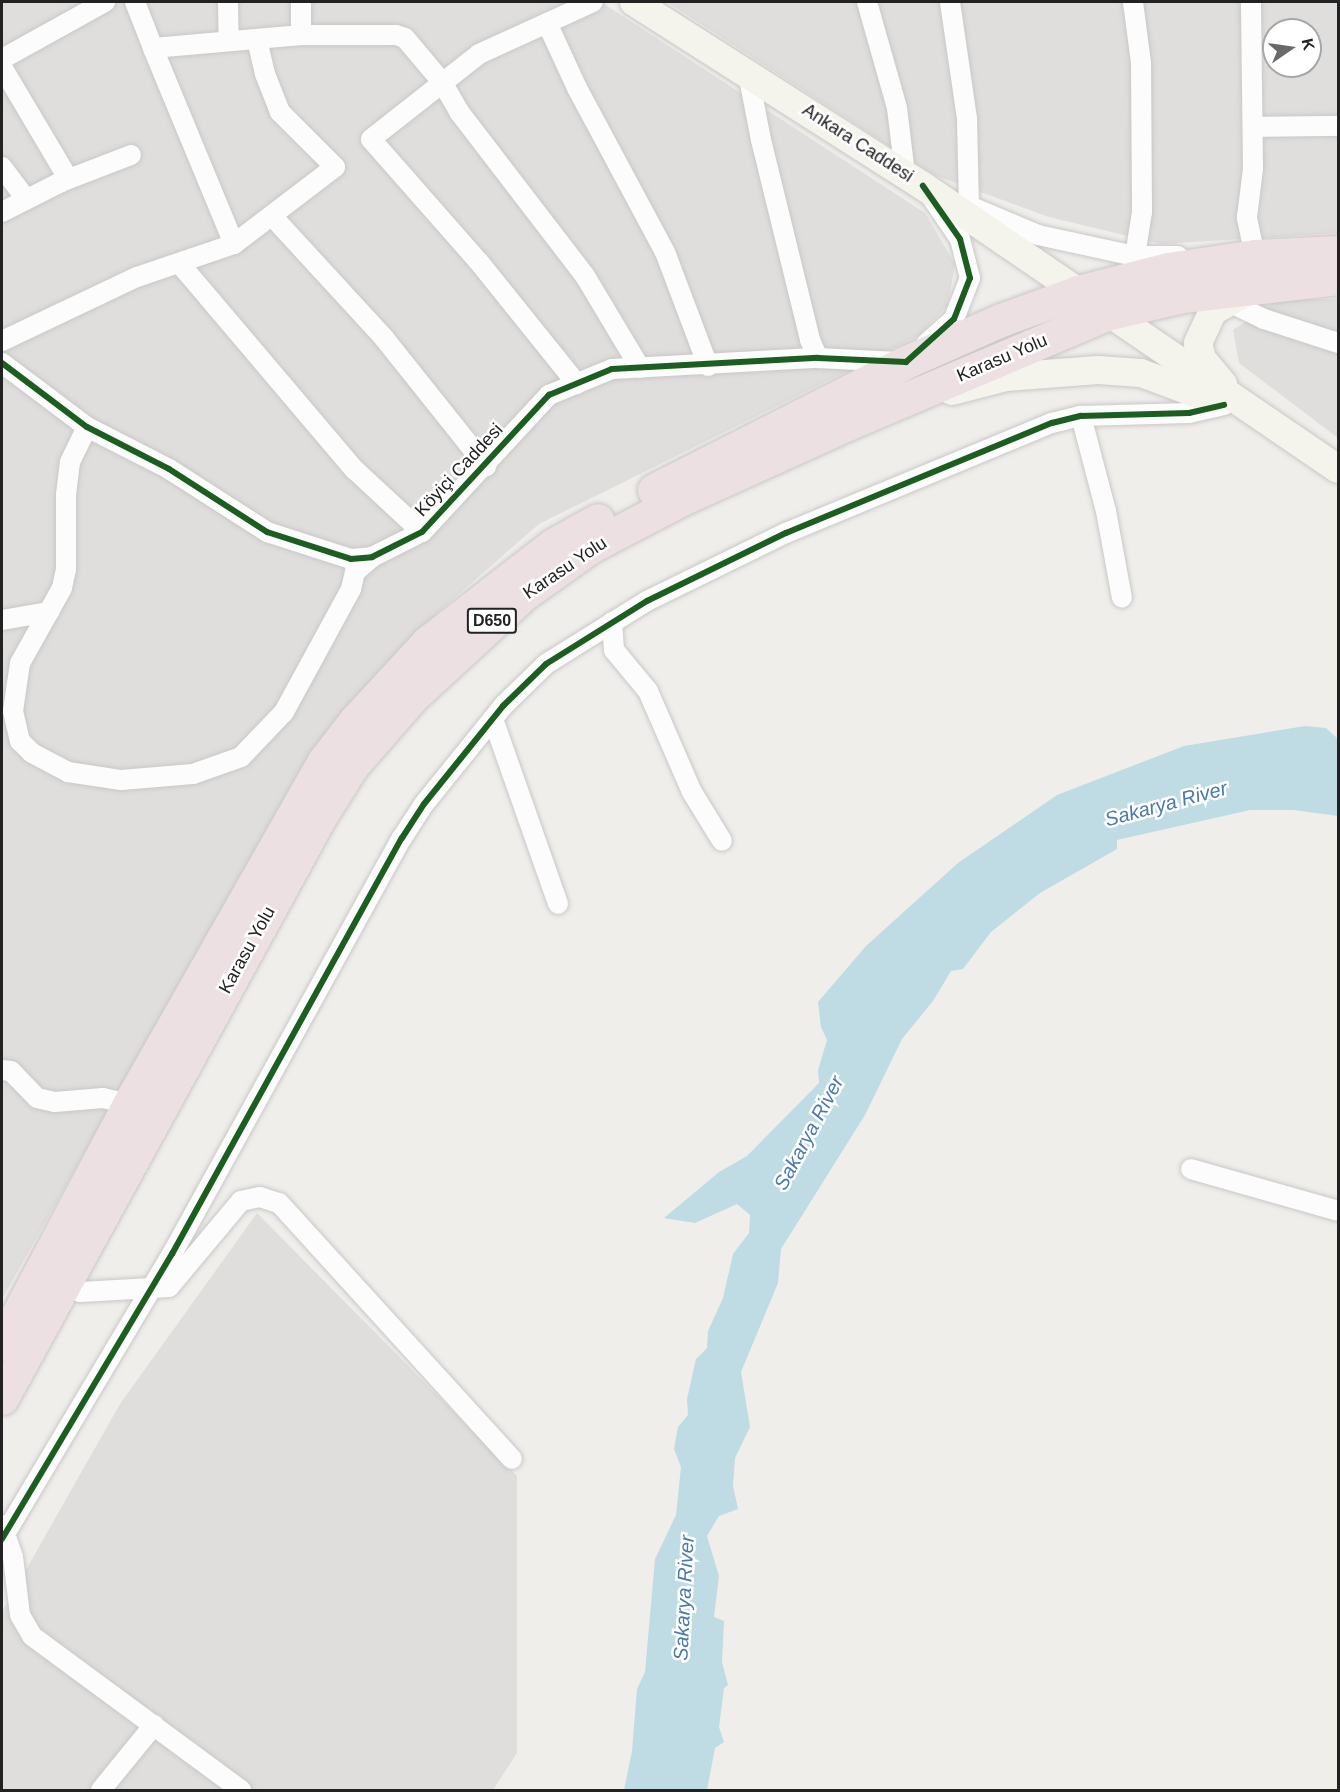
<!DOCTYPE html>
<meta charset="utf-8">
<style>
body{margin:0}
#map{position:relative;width:1340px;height:1792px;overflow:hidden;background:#f0eeeb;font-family:Helvetica,sans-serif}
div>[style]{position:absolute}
.residential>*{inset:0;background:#dfdedc}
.water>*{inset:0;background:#bfdbe3}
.roads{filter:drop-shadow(0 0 2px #c9c8c7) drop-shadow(0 0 2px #c9c8c7)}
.street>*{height:20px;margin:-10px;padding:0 10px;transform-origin:10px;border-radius:10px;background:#fdfcfc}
.secondary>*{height:28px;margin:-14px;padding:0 14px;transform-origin:14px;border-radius:14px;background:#f4f4ed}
.highway>*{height:33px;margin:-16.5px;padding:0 16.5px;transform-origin:16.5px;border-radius:16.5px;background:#ece0e2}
.cycleway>*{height:6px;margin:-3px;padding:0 3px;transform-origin:3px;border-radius:3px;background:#1b5e20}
span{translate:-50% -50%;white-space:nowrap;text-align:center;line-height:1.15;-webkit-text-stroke:5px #fff;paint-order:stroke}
.shield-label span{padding:2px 4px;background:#fff;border:2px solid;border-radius:4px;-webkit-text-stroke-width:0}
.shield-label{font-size:16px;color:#222;font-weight:700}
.street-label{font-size:18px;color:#222}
.water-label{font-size:20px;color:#4a7aab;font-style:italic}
.frame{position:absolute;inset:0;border:3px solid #222;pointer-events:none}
.north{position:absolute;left:1262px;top:18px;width:60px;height:60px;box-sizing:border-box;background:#fff;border:2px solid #a7a7a7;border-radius:50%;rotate:77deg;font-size:16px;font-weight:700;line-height:24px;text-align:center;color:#222}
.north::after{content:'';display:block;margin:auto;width:21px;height:27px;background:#6a6968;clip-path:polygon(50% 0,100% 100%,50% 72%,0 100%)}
</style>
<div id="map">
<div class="residential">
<div style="clip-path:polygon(2px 2px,601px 2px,925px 213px,955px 264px,948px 305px,920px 335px,539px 524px,437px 613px,305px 762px,2px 1299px)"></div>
<div style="clip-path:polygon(evenodd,667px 2px,1338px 2px,1338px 233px,1161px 244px,1049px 217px,934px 175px,667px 2px,1274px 30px,1310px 30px,1310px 66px,1274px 66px,1274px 30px)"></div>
<div style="clip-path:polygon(1338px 299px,1338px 438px,1239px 363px,1233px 330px,1277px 300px)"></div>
<div style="clip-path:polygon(257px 1213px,517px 1476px,517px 1753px,493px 1790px,2px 1790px,2px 1612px,120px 1404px)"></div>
</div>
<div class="water">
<div style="clip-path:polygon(1305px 726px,1326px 728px,1338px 739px,1338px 816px,1294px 810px,1250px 810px,1117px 840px,1117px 849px,1040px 893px,991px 932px,963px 969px,951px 971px,933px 1001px,902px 1039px,865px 1115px,781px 1249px,778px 1283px,741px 1372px,750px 1427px,735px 1458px,733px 1486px,738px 1509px,719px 1516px,707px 1536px,719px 1576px,714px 1617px,724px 1621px,722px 1662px,728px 1685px,724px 1688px,719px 1727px,724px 1742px,715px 1748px,707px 1790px,624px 1790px,632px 1751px,637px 1689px,645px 1672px,655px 1559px,676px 1515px,681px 1467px,674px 1449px,678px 1427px,688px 1415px,687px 1399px,696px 1359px,707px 1348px,708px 1331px,723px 1298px,733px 1254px,749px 1233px,750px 1215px,737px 1204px,695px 1223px,664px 1218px,719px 1172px,747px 1156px,819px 1083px,818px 1070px,827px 1040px,821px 1027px,818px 1002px,866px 946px,958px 863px,1057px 795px,1184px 746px)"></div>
</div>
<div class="roads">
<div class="street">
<div style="left:135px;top:2px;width:49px;rotate:68.6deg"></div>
<div style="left:228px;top:2px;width:39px;rotate:89deg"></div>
<div style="left:301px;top:2px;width:33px;rotate:90deg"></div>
<div style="left:867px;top:2px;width:110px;rotate:74.2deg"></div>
<div style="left:897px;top:108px;width:66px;rotate:83.1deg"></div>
<div style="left:950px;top:2px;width:118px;rotate:81.7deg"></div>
<div style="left:967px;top:119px;width:87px;rotate:88.7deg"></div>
<div style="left:1133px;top:2px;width:62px;rotate:82.5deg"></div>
<div style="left:1141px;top:63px;width:149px;rotate:89.6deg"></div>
<div style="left:1142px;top:212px;width:45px;rotate:99deg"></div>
<div style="left:547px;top:23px;width:72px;rotate:65.2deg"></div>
<div style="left:577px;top:88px;width:186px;rotate:61.8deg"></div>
<div style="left:665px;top:252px;width:122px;rotate:69.3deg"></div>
<div style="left:2px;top:59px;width:118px;rotate:-29deg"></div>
<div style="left:2px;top:67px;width:126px;rotate:59.3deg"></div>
<div style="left:66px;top:175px;width:9px;rotate:126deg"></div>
<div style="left:61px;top:182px;width:66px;rotate:153deg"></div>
<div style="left:748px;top:73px;width:68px;rotate:79deg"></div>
<div style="left:761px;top:140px;width:206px;rotate:76.2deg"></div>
<div style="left:810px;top:340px;width:20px;rotate:66deg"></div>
<div style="left:1253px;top:127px;width:85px;rotate:-0.7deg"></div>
<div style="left:2px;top:167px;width:39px;rotate:53deg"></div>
<div style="left:61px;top:182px;width:75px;rotate:-21.1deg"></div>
<div style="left:967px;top:205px;width:77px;rotate:22.9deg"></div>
<div style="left:1038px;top:235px;width:99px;rotate:12.2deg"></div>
<div style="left:1135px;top:256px;width:43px"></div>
<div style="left:272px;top:216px;width:166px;rotate:47.4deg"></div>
<div style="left:384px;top:338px;width:164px;rotate:51.4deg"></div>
<div style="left:234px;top:244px;width:127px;rotate:-37.3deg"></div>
<div style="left:335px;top:167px;width:78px;rotate:-135deg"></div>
<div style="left:280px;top:112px;width:41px;rotate:-111.5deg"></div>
<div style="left:265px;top:74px;width:36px;rotate:-103deg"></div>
<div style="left:1244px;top:256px;width:11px"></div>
<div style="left:1255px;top:256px;width:40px;rotate:-102deg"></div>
<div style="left:1247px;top:217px;width:48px;rotate:-82.9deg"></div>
<div style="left:1253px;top:169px;width:167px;rotate:-90.7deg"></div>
<div style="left:180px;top:264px;width:270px;rotate:49.7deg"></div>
<div style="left:355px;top:470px;width:91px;rotate:42.8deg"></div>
<div style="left:1227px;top:301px;width:41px;rotate:25.9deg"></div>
<div style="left:1264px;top:319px;width:78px;rotate:18deg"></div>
<div style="left:2px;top:341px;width:149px;rotate:-25.4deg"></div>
<div style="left:137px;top:277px;width:102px;rotate:-18.8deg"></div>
<div style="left:234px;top:244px;width:212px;rotate:-112.5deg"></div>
<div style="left:153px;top:48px;width:149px;rotate:-5deg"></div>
<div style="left:301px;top:35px;width:95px"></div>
<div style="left:396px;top:35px;width:9px;rotate:18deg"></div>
<div style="left:405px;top:38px;width:57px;rotate:49.9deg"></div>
<div style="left:442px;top:82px;width:36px;rotate:60deg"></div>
<div style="left:460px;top:113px;width:205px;rotate:52.5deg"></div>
<div style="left:585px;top:276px;width:107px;rotate:59.1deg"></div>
<div style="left:926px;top:344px;width:38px;rotate:-42deg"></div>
<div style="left:954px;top:319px;width:44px;rotate:-68.7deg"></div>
<div style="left:970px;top:278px;width:40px;rotate:-104.4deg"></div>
<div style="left:960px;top:239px;width:50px;rotate:-124.3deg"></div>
<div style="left:2px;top:363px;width:106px;rotate:37deg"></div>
<div style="left:87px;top:427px;width:92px;rotate:27.1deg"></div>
<div style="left:169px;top:469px;width:117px;rotate:32.7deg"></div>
<div style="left:267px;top:532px;width:88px;rotate:17.8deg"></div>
<div style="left:351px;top:559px;width:21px;rotate:-5deg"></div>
<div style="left:372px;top:557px;width:56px;rotate:-26.6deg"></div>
<div style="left:422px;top:532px;width:187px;rotate:-47.2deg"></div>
<div style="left:549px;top:395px;width:68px;rotate:-22.4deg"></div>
<div style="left:612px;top:369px;width:206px;rotate:-3.1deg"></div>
<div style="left:818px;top:358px;width:80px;rotate:2.9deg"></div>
<div style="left:577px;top:384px;width:158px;rotate:-128.8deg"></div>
<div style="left:478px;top:261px;width:162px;rotate:-131.3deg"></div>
<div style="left:371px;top:139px;width:137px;rotate:-38.2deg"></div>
<div style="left:479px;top:54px;width:125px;rotate:-24.5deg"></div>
<div style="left:1081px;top:416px;width:98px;rotate:75.3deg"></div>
<div style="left:1106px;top:511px;width:88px;rotate:79.6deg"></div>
<div style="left:87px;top:427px;width:39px;rotate:116deg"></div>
<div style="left:70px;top:462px;width:33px;rotate:97deg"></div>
<div style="left:66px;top:495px;width:74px;rotate:90deg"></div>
<div style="left:66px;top:569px;width:19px;rotate:102deg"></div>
<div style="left:62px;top:588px;width:86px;rotate:119.2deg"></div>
<div style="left:20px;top:663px;width:49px;rotate:98.3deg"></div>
<div style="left:13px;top:711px;width:31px;rotate:77deg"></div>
<div style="left:20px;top:741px;width:17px;rotate:45deg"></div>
<div style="left:32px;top:753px;width:41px;rotate:27.8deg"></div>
<div style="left:68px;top:772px;width:54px;rotate:8.6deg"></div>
<div style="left:121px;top:780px;width:72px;rotate:-4.8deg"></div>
<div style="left:193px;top:774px;width:51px;rotate:-19.5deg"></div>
<div style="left:241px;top:757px;width:62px;rotate:-46.3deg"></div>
<div style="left:284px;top:712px;width:140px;rotate:-61.4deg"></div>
<div style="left:351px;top:589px;width:17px;rotate:-77deg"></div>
<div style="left:355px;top:572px;width:23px;rotate:-41deg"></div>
<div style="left:2px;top:620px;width:48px;rotate:-9.7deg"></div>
<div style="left:612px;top:622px;width:28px;rotate:86deg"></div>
<div style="left:614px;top:650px;width:53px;rotate:50.3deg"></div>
<div style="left:648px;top:691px;width:110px;rotate:66.5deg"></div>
<div style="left:692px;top:792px;width:57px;rotate:58.5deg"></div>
<div style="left:493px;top:719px;width:196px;rotate:70.6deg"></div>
<div style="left:2px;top:1070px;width:9px;rotate:6deg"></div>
<div style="left:11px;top:1071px;width:37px;rotate:46deg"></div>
<div style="left:37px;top:1098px;width:18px;rotate:13deg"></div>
<div style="left:55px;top:1102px;width:48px;rotate:-4.8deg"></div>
<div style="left:103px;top:1098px;width:27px;rotate:13deg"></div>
<div style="left:1191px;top:1169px;width:153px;rotate:15.9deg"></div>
<div style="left:62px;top:1288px;width:19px;rotate:12deg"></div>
<div style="left:81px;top:1292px;width:88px;rotate:-3.3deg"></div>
<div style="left:169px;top:1287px;width:112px;rotate:-50.1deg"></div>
<div style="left:241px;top:1201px;width:19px;rotate:-12deg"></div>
<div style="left:260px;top:1197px;width:20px;rotate:18deg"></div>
<div style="left:279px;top:1203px;width:346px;rotate:47.7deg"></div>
<div style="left:2px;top:1525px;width:34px;rotate:71deg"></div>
<div style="left:13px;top:1557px;width:58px;rotate:83.1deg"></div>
<div style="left:20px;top:1615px;width:24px;rotate:60deg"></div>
<div style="left:32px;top:1636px;width:260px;rotate:36.4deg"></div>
<div style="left:2px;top:1539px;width:332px;rotate:-59.2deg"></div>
<div style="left:172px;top:1254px;width:475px;rotate:-61.1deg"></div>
<div style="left:402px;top:838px;width:40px;rotate:-57.1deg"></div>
<div style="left:424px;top:804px;width:126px;rotate:-51.1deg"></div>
<div style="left:503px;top:706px;width:60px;rotate:-44.3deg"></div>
<div style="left:546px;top:664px;width:119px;rotate:-32deg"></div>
<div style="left:647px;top:601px;width:155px;rotate:-26.1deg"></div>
<div style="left:786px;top:533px;width:288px;rotate:-22.5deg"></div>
<div style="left:1052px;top:423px;width:30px;rotate:-14deg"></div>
<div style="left:1081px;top:416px;width:108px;rotate:-1.6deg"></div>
<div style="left:1189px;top:413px;width:36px;rotate:-13deg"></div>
<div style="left:101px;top:1790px;width:84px;rotate:-50.8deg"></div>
</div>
<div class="secondary">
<div style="left:634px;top:2px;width:343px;rotate:32.5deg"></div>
<div style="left:923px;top:186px;width:502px;rotate:34.29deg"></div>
<div style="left:1223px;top:384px;width:33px;rotate:-130deg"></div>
<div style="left:1202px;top:359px;width:16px;rotate:-104deg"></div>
<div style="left:1198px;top:343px;width:35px;rotate:-65deg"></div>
<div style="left:1213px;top:311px;width:43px;rotate:-29.6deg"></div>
<div style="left:952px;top:391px;width:56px;rotate:-14.5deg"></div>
<div style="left:1006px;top:377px;width:92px;rotate:-4.4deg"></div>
<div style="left:1098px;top:370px;width:43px;rotate:4deg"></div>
<div style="left:1141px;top:373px;width:75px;rotate:20.4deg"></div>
</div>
<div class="highway">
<div style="left:654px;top:490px;width:283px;rotate:-26.9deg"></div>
<div style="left:906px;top:362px;width:104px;rotate:-23.9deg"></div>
<div style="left:1001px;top:320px;width:82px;rotate:-20deg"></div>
<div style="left:1078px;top:292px;width:93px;rotate:-14.3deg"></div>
<div style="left:1168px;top:269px;width:88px;rotate:-8.5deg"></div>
<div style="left:1255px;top:256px;width:83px;rotate:-2.8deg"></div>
<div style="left:2px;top:1344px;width:272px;rotate:-62.1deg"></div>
<div style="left:129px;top:1104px;width:395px;rotate:-60.4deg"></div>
<div style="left:324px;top:761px;width:51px;rotate:-52.2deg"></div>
<div style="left:355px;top:721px;width:108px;rotate:-47.3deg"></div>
<div style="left:428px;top:642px;width:158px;rotate:-37.8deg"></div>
<div style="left:553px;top:545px;width:51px;rotate:-29.1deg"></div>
<div style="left:2px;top:1398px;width:662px;rotate:-61.31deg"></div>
<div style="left:320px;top:817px;width:60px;rotate:-57.9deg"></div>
<div style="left:352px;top:766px;width:93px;rotate:-48.9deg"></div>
<div style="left:413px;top:696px;width:151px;rotate:-42.6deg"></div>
<div style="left:524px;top:594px;width:81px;rotate:-35.5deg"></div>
<div style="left:590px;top:547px;width:104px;rotate:-27.6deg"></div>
<div style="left:682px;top:499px;width:181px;rotate:-24.4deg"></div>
<div style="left:847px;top:424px;width:281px;rotate:-23deg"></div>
<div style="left:1106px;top:314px;width:79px;rotate:-13.2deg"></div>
<div style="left:1183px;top:296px;width:156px;rotate:-6.6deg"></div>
</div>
</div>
<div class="cycleway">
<div style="left:2px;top:363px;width:106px;rotate:37deg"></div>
<div style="left:87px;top:427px;width:92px;rotate:27.1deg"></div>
<div style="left:169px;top:469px;width:117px;rotate:32.7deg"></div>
<div style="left:267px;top:532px;width:88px;rotate:17.8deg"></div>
<div style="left:351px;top:559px;width:21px;rotate:-5deg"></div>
<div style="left:372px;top:557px;width:56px;rotate:-26.6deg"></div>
<div style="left:422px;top:532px;width:187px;rotate:-47.2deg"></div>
<div style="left:549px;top:395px;width:68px;rotate:-22.4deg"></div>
<div style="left:612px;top:369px;width:206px;rotate:-3.1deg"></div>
<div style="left:818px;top:358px;width:88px;rotate:2.6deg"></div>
<div style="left:906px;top:362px;width:64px;rotate:-41.9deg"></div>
<div style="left:954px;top:319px;width:44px;rotate:-68.7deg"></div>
<div style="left:970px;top:278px;width:40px;rotate:-104.4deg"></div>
<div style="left:960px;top:239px;width:65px;rotate:-124.9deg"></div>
<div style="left:2px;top:1539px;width:332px;rotate:-59.2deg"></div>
<div style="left:172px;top:1254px;width:475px;rotate:-61.1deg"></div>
<div style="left:402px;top:838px;width:40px;rotate:-57.1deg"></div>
<div style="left:424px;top:804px;width:126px;rotate:-51.1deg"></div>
<div style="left:503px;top:706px;width:60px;rotate:-44.3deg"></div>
<div style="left:546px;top:664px;width:119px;rotate:-32deg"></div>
<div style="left:647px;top:601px;width:155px;rotate:-26.1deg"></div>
<div style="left:786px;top:533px;width:288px;rotate:-22.5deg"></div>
<div style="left:1052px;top:423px;width:30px;rotate:-14deg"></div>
<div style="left:1081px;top:416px;width:108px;rotate:-1.6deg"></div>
<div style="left:1189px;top:413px;width:36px;rotate:-13deg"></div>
</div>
<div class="shield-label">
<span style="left:492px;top:621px">D650</span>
</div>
<div class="street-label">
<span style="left:858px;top:143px;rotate:33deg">Ankara Caddesi</span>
<span style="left:1002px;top:358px;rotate:-23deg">Karasu Yolu</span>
<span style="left:459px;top:470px;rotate:-47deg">Köyiçi Caddesi</span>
<span style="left:565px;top:568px;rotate:-34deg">Karasu Yolu</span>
<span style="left:247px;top:950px;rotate:-61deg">Karasu Yolu</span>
</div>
<div class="water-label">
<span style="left:1166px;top:804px;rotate:-15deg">Sakarya River</span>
<span style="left:809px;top:1133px;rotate:-62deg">Sakarya River</span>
<span style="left:684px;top:1598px;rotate:-87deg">Sakarya River</span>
</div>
<div class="frame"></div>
<div class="north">K</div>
</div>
